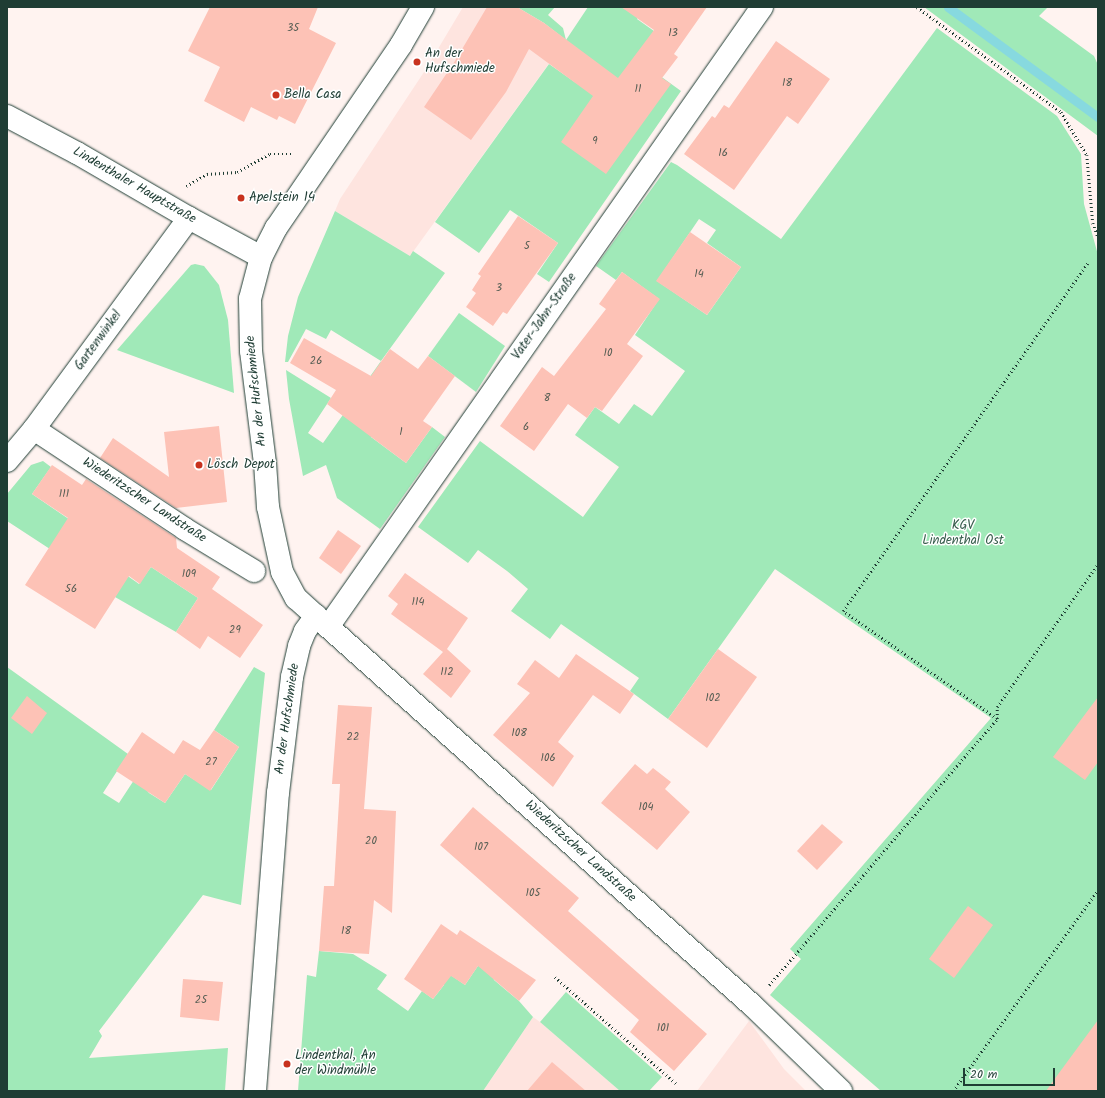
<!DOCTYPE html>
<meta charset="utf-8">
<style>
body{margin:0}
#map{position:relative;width:1105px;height:1098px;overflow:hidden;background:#fff3f0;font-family:Kalam,sans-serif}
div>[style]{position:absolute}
.built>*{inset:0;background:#fee4df}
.green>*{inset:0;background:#a0e9b8}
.stream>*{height:9px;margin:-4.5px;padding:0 4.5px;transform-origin:4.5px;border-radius:4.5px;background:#87d9df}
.building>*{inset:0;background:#fdc2b6}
.path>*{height:2.5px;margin-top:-1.25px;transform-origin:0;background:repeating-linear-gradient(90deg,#1f3d34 0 1px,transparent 0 4px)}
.roads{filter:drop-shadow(0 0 1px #1f3d34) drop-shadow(0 0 1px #1f3d34)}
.minor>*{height:22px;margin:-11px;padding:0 11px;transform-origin:11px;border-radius:11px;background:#fff}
.tertiary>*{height:22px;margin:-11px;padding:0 11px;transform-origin:11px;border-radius:11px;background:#fff}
.dots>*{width:11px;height:11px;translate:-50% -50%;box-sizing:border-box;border:2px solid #fff;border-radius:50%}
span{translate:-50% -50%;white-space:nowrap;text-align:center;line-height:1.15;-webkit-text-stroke:3px #fff;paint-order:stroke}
.number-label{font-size:11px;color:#565e54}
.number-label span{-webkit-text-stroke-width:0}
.poi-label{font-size:13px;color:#1f3d34}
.left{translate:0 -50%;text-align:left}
.street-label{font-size:13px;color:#1f3d34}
.park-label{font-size:13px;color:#395f4e}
.frame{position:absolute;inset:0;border:8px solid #1f3d34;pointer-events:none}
.scale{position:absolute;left:963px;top:1068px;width:92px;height:18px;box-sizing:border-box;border:2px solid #1f3d34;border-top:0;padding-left:5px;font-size:12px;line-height:14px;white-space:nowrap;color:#1f3d34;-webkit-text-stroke:3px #fff;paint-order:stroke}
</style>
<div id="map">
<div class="built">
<div style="clip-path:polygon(463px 7px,517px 7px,544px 23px,566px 40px,410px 256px,335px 211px,340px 199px,426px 69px)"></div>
<div style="clip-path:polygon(533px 1017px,540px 1022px,620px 1091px,483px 1091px)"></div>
<div style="clip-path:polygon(749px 1021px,784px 1069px,806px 1091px,697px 1091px)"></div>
</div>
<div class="green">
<div style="clip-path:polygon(517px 7px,555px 7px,548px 15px,563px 28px,566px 40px,588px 7px,645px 7px,637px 19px,678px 48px,634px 57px,681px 91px,549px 282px,537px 274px,558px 243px,510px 210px,479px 253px,435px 222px,549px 64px,576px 83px,566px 40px,544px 23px)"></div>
<div style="clip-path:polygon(924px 7px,1048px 7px,1039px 16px,1094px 56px,1098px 65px,1098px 136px)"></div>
<div style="clip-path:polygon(evenodd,937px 28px,1057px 116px,1081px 154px,1084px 204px,1098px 255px,1098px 1091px,881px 1091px,770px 995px,801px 959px,790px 949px,991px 718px,775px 569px,668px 719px,630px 691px,639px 678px,561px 624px,550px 639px,511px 611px,528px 589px,507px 571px,478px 550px,468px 563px,418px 527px,480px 441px,583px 517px,619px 467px,575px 435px,595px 407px,619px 424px,634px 404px,652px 416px,685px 371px,635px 335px,659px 299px,622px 272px,616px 280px,596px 266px,671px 162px,677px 165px,781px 239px,937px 28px,699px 219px,716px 230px,707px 243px,741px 267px,707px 315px,657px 281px,699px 219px)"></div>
<div style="clip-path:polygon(335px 211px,410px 256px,413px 251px,445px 273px,381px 361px,371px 437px,406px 463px,432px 427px,445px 437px,380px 529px,337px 498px,326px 465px,303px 476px,289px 399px,286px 370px,331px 398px,308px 433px,323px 443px,381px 361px,331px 330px,326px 339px,306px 329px,288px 362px,285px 362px,288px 336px,298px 297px)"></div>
<div style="clip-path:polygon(195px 264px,204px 266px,219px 285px,228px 320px,234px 393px,117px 350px,191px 265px)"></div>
<div style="clip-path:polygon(459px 313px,505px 346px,476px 392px,428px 356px)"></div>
<div style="clip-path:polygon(43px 461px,51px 467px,32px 494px,76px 524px,115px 567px,139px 584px,151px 567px,198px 598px,176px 632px,115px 597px,102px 583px,7px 521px,7px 494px,31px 465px)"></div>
<div style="clip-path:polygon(7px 667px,128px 754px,103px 793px,119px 803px,136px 777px,149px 793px,165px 803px,185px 774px,211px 790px,239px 747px,214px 730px,254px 667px,265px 673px,241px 905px,203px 895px,99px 1031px,102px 1036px,89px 1058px,228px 1048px,225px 1091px,7px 1091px)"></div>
<div style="clip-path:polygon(319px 951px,353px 954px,387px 975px,377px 989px,408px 1011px,422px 991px,433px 999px,444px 985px,439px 967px,465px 985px,486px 954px,494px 980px,519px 1001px,533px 1017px,483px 1091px,298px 1091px,307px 975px,316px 977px)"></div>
<div style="clip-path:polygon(566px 992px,662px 1077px,649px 1091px,620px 1091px,540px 1022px)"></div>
</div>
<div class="stream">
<div style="left:948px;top:7px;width:186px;rotate:36.3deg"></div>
</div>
<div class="building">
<div style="clip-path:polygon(210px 7px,318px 7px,309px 29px,336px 43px,295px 124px,279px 116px,277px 120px,251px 107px,244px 122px,204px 101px,220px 67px,188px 51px)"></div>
<div style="clip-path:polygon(487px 7px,517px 7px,544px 23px,618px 78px,654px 30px,621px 7px,707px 7px,674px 54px,678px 57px,662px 78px,671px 84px,606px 174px,561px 142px,593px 96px,529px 49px,506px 92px,471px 140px,424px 107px,455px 61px)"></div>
<div style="clip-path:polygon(776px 41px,830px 79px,798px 124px,787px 116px,734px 190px,684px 154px,712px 116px,715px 118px,724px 105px,729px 108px)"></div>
<div style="clip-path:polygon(518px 216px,558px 243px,507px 314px,503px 312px,493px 326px,466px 307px,476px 293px,472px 290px,481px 276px,478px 274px)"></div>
<div style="clip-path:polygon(690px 232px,741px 267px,707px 315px,656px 281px)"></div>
<div style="clip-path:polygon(622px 272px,660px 299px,627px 344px,643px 356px,602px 411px,595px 407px,587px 418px,568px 404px,534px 451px,500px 426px,542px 367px,554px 376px,606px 309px,599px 304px)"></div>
<div style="clip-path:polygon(304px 338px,371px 376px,390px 349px,418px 369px,428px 356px,455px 376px,423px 421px,432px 427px,406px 463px,327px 404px,336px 390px,290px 363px)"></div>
<div style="clip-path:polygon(219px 426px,227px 502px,176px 508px,100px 458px,113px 438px,169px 477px,164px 432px)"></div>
<div style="clip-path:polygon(52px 465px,82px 485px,86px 479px,176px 538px,177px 548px,220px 577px,212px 589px,263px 625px,240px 658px,208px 636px,200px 649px,176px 632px,198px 598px,151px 567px,140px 584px,129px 576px,95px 629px,25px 585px,68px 518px,32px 494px)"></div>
<div style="clip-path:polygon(338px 530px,361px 546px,341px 574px,319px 558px)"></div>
<div style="clip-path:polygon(405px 573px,468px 618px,447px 649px,471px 671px,451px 698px,423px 674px,443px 652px,391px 614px,398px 604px,388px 596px)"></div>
<div style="clip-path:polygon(718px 649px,757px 677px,707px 748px,668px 719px)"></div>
<div style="clip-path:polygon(576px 654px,634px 694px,620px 714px,593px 695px,558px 742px,574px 756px,553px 787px,493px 735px,530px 693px,517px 684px,535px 660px,559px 678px)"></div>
<div style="clip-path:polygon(27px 696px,47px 713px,32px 734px,11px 718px)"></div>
<div style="clip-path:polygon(1098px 697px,1098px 762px,1085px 780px,1053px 757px)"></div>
<div style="clip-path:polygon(338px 705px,372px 707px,364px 809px,396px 811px,392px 913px,374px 900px,369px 954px,319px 951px,324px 886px,334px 886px,340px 784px,332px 784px)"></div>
<div style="clip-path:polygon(214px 730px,239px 747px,210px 791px,185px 774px,165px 803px,116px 771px,142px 732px,174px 754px,183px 740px,200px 750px)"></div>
<div style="clip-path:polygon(635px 764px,647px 774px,653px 768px,671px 782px,665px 789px,690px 812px,657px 850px,601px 803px)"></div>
<div style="clip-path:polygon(473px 807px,579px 898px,568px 911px,707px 1034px,674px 1071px,630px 1032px,639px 1020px,440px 845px)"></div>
<div style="clip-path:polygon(822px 824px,843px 842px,817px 870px,797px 851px)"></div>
<div style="clip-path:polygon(968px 906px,993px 925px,954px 978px,929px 959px)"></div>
<div style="clip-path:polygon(441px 924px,457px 935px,460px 930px,536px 980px,519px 1001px,478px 966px,465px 985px,451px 976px,433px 999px,404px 979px)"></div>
<div style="clip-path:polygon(183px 979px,223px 982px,219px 1021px,180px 1017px)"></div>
<div style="clip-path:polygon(1098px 1020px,1098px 1091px,1046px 1091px,1059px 1073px)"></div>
<div style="clip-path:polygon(552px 1062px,586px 1091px,527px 1091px)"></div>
</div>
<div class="path">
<div style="left:917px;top:7px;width:178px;rotate:36.1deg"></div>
<div style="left:1061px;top:112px;width:50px;rotate:58.8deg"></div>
<div style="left:1087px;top:155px;width:68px;rotate:85deg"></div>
<div style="left:1093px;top:223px;width:15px;rotate:70deg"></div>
<div style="left:186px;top:186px;width:24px;rotate:-30deg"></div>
<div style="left:207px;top:174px;width:30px;rotate:-4deg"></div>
<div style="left:237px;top:172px;width:38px;rotate:-29deg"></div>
<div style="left:270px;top:154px;width:23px"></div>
<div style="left:997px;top:719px;width:188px;rotate:-145deg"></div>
<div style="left:843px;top:611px;width:426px;rotate:-54.9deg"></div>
<div style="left:555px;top:977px;width:162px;rotate:41.3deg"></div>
<div style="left:769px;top:985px;width:350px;rotate:-49.4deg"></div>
<div style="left:997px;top:719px;width:12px;rotate:-90deg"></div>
<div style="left:997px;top:707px;width:175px;rotate:-54.8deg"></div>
<div style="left:953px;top:1091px;width:248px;rotate:-54.2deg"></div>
</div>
<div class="roads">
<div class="minor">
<div style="left:34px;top:429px;width:181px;rotate:33.5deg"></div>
<div style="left:185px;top:529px;width:81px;rotate:31.3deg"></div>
<div style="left:7px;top:461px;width:42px;rotate:-49.8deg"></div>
<div style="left:34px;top:429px;width:262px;rotate:-53.7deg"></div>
<div style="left:328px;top:627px;width:757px;rotate:-55.01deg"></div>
<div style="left:255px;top:1091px;width:299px;rotate:-85.6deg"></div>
<div style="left:278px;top:793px;width:117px;rotate:-83.1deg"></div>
<div style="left:292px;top:677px;width:32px;rotate:-77deg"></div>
<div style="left:299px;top:646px;width:16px;rotate:-68deg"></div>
<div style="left:305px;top:631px;width:19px;rotate:-54deg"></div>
</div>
<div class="tertiary">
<div style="left:423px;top:7px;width:44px;rotate:120.1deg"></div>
<div style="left:401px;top:45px;width:222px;rotate:124.3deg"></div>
<div style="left:276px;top:228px;width:33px;rotate:117deg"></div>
<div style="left:261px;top:257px;width:43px;rotate:104.7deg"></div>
<div style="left:250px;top:299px;width:52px;rotate:88.9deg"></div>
<div style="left:251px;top:351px;width:113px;rotate:82.9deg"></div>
<div style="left:265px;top:463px;width:44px;rotate:86.1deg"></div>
<div style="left:268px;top:507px;width:66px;rotate:77.8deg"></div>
<div style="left:282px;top:572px;width:30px;rotate:62deg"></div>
<div style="left:296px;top:598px;width:27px;rotate:42deg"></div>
<div style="left:316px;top:616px;width:584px;rotate:41.74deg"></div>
<div style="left:752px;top:1005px;width:124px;rotate:44deg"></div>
<div style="left:7px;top:116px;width:79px;rotate:27.9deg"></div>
<div style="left:77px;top:153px;width:129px;rotate:30.1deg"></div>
<div style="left:189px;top:218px;width:82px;rotate:28.4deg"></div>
</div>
</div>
<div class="dots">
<div style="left:417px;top:62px;background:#c8321e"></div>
<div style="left:276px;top:95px;background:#c8321e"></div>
<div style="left:241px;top:198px;background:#c8321e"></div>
<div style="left:199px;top:465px;background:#c8321e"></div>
<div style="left:287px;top:1064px;background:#c8321e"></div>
</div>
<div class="number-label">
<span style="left:293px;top:28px">35</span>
<span style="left:673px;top:33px">13</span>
<span style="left:787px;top:83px">18</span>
<span style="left:638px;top:89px">11</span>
<span style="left:595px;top:141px">9</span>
<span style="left:723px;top:153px">16</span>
<span style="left:527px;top:246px">5</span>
<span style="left:699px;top:274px">14</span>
<span style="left:499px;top:288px">3</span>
<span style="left:608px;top:353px">10</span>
<span style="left:316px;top:361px">26</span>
<span style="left:547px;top:398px">8</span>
<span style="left:526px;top:427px">6</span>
<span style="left:401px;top:432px">1</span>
<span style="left:64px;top:494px">111</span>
<span style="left:189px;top:574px">109</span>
<span style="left:71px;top:589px">56</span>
<span style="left:418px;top:602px">114</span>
<span style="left:235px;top:630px">29</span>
<span style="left:447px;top:672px">112</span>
<span style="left:713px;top:698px">102</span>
<span style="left:519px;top:733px">108</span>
<span style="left:353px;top:737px">22</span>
<span style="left:548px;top:758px">106</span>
<span style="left:211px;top:762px">27</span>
<span style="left:646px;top:807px">104</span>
<span style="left:371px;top:841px">20</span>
<span style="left:481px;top:847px">107</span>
<span style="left:533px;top:893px">105</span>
<span style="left:346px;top:931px">18</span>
<span style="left:201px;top:1000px">25</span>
<span style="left:663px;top:1028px">101</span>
</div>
<div class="poi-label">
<span class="left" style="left:425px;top:62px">An der<br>Hufschmiede</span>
<span class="left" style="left:284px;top:95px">Bella Casa</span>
<span class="left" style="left:249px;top:198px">Apelstein 14</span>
<span class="left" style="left:207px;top:465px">Lösch Depot</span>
<span class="left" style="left:295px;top:1064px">Lindenthal, An<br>der Windmühle</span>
</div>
<div class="street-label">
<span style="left:134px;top:186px;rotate:30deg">Lindenthaler Hauptstraße</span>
<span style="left:545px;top:317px;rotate:-55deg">Vater-Jahn-Straße</span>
<span style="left:99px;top:341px;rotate:-54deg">Gartenwinkel</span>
<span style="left:257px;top:391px;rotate:-96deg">An der Hufschmiede</span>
<span style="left:144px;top:501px;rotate:33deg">Wiederitzscher Landstraße</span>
<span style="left:288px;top:719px;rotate:-82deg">An der Hufschmiede</span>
<span style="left:580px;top:852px;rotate:42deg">Wiederitzscher Landstraße</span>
</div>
<div class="park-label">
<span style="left:963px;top:534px">KGV<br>Lindenthal Ost</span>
</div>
<div class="frame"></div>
<div class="scale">20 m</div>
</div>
